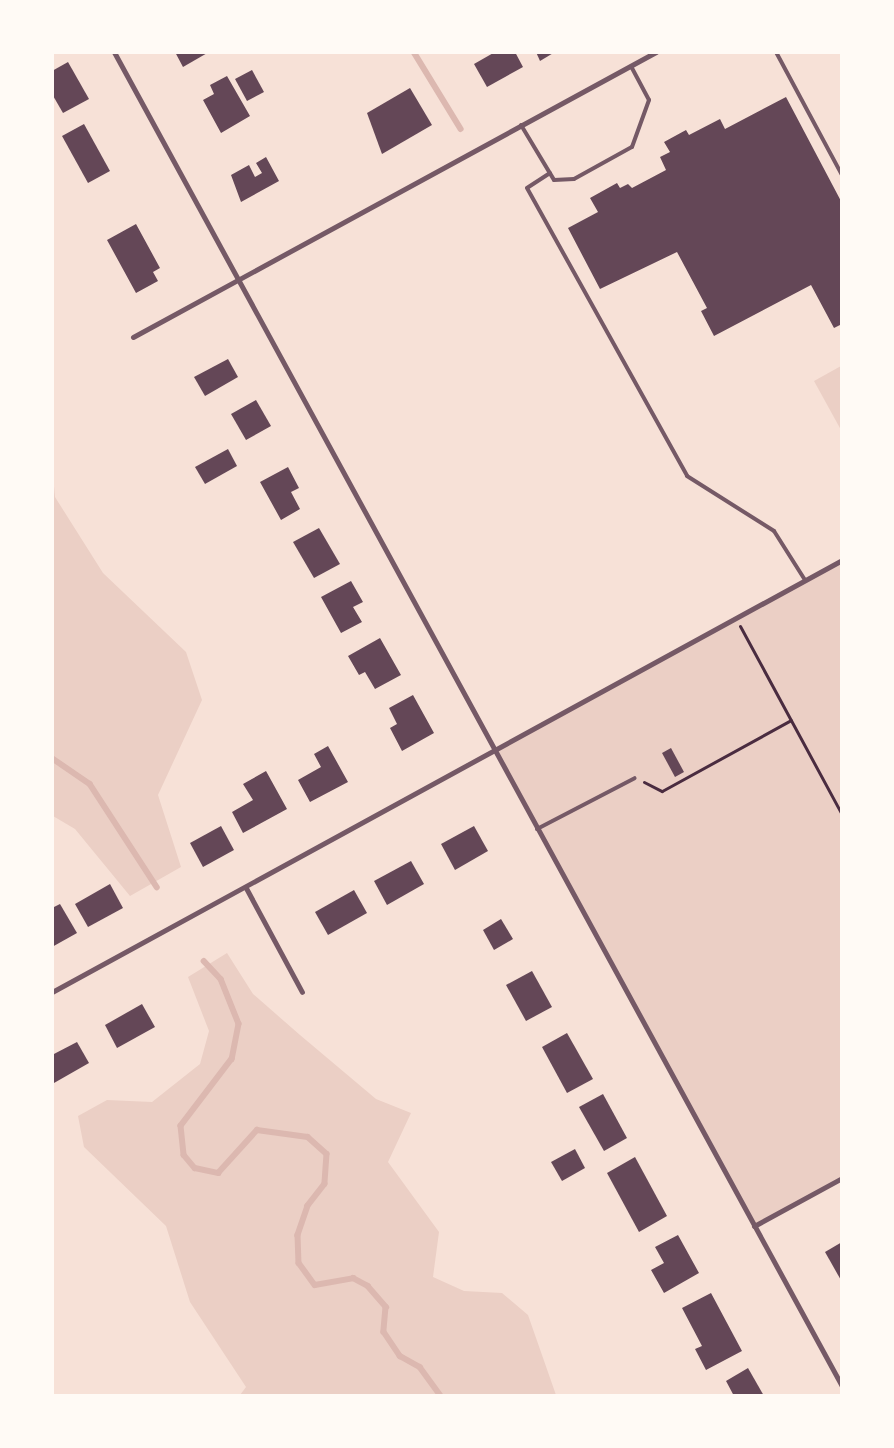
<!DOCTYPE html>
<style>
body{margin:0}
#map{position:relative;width:894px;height:1448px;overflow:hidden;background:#f7e1d7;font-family:Manrope,sans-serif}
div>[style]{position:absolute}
.green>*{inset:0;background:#ebcfc5}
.stream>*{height:5.5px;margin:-2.75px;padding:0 2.75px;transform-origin:2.75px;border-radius:2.75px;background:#dcb8b0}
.building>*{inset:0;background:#644757}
.path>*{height:3px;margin:-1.5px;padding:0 1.5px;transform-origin:1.5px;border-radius:1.5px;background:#4a2c40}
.service>*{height:4px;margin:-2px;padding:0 2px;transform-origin:2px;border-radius:2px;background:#755966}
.minor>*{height:5px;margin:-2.5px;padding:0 2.5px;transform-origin:2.5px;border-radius:2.5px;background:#755966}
span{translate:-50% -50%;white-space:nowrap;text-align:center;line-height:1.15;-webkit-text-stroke:4px #fffaf5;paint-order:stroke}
.frame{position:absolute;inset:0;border:54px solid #fffaf5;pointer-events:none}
</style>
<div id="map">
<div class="green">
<div style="clip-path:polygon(841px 366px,841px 430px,814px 381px)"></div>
<div style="clip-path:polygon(53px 475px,55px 497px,103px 573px,186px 652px,202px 700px,158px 795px,181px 867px,130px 896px,75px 829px,53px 816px)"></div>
<div style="clip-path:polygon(841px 560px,841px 1178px,754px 1226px,496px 752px)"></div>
<div style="clip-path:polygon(227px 953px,253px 994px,300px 1035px,376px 1099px,411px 1113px,388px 1162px,439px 1232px,433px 1277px,464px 1291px,502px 1293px,528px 1315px,556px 1395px,240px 1395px,246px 1387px,190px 1302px,166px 1226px,84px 1147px,78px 1116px,107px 1100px,152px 1102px,200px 1064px,209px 1031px,188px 977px)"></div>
</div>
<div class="stream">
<div style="left:414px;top:52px;width:90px;rotate:58.6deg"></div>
<div style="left:52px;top:758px;width:46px;rotate:34.4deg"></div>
<div style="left:90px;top:784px;width:123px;rotate:57deg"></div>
<div style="left:204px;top:961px;width:25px;rotate:47deg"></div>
<div style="left:221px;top:979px;width:48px;rotate:68.2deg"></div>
<div style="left:239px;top:1024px;width:36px;rotate:101deg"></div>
<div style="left:232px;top:1059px;width:84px;rotate:127.3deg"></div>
<div style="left:181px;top:1126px;width:29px;rotate:84deg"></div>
<div style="left:184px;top:1155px;width:17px;rotate:50deg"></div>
<div style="left:195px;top:1168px;width:24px;rotate:12deg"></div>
<div style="left:218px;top:1173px;width:58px;rotate:-47.8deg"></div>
<div style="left:257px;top:1130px;width:51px;rotate:7.8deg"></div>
<div style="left:308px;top:1137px;width:25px;rotate:42deg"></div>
<div style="left:327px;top:1154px;width:30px;rotate:94deg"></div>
<div style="left:325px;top:1184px;width:28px;rotate:128deg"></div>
<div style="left:308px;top:1206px;width:31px;rotate:109deg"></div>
<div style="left:298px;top:1235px;width:28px;rotate:88deg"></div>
<div style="left:299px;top:1263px;width:27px;rotate:54deg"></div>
<div style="left:315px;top:1285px;width:39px;rotate:-10deg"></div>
<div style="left:353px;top:1278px;width:17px;rotate:28deg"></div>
<div style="left:368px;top:1286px;width:28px;rotate:49deg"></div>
<div style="left:386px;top:1307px;width:25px;rotate:95deg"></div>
<div style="left:384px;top:1332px;width:29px;rotate:56deg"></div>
<div style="left:400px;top:1356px;width:23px;rotate:29deg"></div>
<div style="left:420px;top:1367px;width:36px;rotate:54deg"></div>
</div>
<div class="building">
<div style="clip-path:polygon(175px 52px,209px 52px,183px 67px)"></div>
<div style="clip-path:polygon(495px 52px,515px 52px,523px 67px,487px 87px,474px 64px)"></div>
<div style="clip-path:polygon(536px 52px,555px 52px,540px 61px)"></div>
<div style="clip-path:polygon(68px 62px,89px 99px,63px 113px,52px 94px,52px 71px)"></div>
<div style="clip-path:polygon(252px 70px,264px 92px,247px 101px,235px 79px)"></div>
<div style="clip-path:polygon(227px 76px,250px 116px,221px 133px,203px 100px,214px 94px,210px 85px)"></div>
<div style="clip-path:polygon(410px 88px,432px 125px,382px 154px,367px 113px)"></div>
<div style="clip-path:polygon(786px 97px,842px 203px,842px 324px,834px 328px,811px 285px,714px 336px,701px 311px,707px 308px,677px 252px,600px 289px,568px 228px,598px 212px,590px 198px,617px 183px,620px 188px,628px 184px,632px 188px,666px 170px,660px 157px,670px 152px,664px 142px,686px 130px,689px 135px,720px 119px,725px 129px)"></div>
<div style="clip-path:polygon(84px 124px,110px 171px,88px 183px,62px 136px)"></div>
<div style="clip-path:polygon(266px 157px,279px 181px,241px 202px,231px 175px,249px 165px,255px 177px,262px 173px,256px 163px)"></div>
<div style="clip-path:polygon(136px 224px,160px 268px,153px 272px,158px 281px,136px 293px,107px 240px)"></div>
<div style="clip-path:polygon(228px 359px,238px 377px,205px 396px,194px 377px)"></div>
<div style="clip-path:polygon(256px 400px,271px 426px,246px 440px,231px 414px)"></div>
<div style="clip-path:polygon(228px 449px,237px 466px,205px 484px,195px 467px)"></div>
<div style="clip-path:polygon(288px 467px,299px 488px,291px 492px,300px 509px,281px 520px,260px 482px)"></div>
<div style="clip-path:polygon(319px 528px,340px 564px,314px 578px,293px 542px)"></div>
<div style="clip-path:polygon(351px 581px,363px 602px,353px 607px,362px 622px,341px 633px,321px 597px)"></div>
<div style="clip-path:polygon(380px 638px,401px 675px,375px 689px,365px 672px,359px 675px,348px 656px)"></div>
<div style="clip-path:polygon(413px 695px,434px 733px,402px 751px,390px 728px,397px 724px,389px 708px)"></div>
<div style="clip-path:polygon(328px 746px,348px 782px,310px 802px,298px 780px,321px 767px,314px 754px)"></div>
<div style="clip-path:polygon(671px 748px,684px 772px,675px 777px,662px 753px)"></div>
<div style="clip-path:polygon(266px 771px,287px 809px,243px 833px,232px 812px,253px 800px,243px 784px)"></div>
<div style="clip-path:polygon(221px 826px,234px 850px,203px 867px,190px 843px)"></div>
<div style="clip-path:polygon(474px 826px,488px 851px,455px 870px,441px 844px)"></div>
<div style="clip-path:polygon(411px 861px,424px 884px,387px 905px,374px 881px)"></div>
<div style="clip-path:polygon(110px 884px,123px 908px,88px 927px,75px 904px)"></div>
<div style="clip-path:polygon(354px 890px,367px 913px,328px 935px,315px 912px)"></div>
<div style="clip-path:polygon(60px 904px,77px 933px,52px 947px,52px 908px)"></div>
<div style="clip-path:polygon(501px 919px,513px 939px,494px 950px,483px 930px)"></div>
<div style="clip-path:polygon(532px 971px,552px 1007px,526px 1021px,506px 985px)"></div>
<div style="clip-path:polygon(142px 1004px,155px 1027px,117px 1048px,105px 1025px)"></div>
<div style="clip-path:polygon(567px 1033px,593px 1079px,567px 1093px,542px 1047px)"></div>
<div style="clip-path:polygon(77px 1042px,89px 1063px,54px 1083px,52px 1055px)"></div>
<div style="clip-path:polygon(603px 1094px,627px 1138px,604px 1151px,579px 1107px)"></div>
<div style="clip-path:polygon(575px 1149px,585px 1168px,562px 1181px,551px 1162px)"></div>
<div style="clip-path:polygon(635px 1157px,667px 1216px,639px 1232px,607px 1173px)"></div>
<div style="clip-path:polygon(678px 1235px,699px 1273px,664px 1293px,651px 1270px,664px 1263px,655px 1247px)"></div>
<div style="clip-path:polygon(842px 1242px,842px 1282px,825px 1252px)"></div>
<div style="clip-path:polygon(711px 1293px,742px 1351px,706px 1370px,695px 1349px,702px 1346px,682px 1308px)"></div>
<div style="clip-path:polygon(748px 1368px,764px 1396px,734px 1396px,726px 1381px)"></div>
</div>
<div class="path">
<div style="left:740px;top:626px;width:215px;rotate:61.6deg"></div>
<div style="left:644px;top:782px;width:20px;rotate:27deg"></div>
<div style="left:662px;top:791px;width:147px;rotate:-28.8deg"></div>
</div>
<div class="service">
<div style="left:776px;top:52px;width:140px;rotate:61.8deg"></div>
<div style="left:521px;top:125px;width:64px;rotate:59deg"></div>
<div style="left:554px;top:180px;width:20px;rotate:-3deg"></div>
<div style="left:574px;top:179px;width:66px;rotate:-28.9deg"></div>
<div style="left:632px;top:147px;width:50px;rotate:-70.1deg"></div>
<div style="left:649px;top:100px;width:38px;rotate:-118deg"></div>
<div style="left:550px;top:173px;width:27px;rotate:147deg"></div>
<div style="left:527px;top:188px;width:329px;rotate:60.9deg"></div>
<div style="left:687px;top:476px;width:103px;rotate:32.3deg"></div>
<div style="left:774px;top:531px;width:58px;rotate:57.7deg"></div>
<div style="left:537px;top:829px;width:110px;rotate:-27.5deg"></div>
</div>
<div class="minor">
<div style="left:114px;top:52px;width:1520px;rotate:61.38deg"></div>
<div style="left:133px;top:337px;width:596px;rotate:-28.59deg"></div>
<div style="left:246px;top:888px;width:118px;rotate:61.7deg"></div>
<div style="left:52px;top:992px;width:900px;rotate:-28.67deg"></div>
<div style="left:754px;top:1226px;width:100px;rotate:-28.6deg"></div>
</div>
<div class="frame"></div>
</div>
